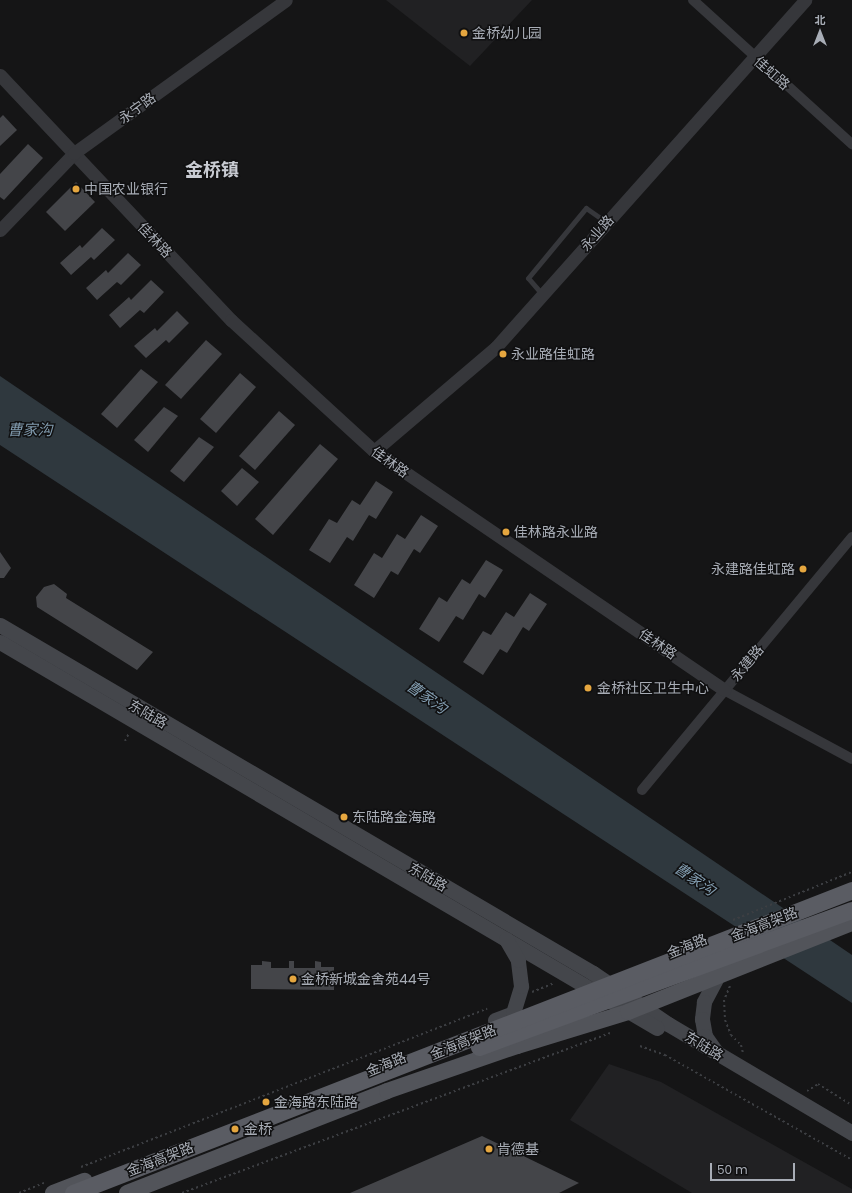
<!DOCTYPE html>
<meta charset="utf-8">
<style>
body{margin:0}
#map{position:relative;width:852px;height:1193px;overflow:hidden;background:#151516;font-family:Poppins,"Noto Sans SC",sans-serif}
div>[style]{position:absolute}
.built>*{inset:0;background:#212123}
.water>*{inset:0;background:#2f383e}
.building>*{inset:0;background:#444549}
.path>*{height:2px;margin-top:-1px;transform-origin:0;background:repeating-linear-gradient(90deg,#3c3e42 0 2px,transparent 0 5px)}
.service>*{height:5px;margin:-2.5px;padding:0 2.5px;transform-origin:2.5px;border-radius:2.5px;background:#36373b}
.minor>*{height:10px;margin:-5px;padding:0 5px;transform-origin:5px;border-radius:5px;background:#36373b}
.tertiary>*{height:13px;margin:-6.5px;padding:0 6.5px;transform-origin:6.5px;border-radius:6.5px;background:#36373b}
.secondary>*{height:15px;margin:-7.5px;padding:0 7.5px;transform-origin:7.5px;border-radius:7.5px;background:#44464b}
.primary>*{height:16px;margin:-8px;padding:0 8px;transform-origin:8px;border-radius:8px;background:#52545a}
.trunk-bridge>*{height:17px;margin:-8.5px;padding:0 8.5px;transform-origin:8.5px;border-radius:8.5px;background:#5a5c63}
.dots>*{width:11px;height:11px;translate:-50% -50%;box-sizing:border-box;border:2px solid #101011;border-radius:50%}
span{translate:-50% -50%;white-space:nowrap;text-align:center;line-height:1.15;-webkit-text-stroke:3px #101011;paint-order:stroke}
.poi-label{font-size:14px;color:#a8adb6}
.left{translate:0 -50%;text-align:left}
.right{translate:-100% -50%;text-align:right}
.street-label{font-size:14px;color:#a8adb6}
.water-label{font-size:15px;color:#819bae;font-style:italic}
.district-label{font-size:18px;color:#c8cbd2;font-weight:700}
.north{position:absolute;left:800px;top:12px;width:40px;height:40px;-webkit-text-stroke:3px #101011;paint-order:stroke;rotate:0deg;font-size:11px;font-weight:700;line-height:16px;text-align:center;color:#a8adb6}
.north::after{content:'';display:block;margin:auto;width:14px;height:18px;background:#a8adb6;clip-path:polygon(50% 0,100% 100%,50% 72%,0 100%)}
.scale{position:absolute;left:710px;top:1163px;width:85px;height:18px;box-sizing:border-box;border:2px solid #a8adb6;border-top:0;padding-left:5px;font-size:12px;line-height:14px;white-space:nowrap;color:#a8adb6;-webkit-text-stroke:3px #101011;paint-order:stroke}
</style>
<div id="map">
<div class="built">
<div style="clip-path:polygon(386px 0,532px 0,470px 66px)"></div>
<div style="clip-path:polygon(609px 1064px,661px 1082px,852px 1189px,852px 1193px,692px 1193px,570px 1120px)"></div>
</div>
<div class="water">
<div style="clip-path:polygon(0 376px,852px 955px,852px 1003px,0 445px)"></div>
</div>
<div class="building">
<div style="clip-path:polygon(3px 115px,17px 130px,0 146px,0 118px)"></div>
<div style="clip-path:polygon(28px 144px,43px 158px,4px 200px,0 197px,0 174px)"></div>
<div style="clip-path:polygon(76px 182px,95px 202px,65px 231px,46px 212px)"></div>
<div style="clip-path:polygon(102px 228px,115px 240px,94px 260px,91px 257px,71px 275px,60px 263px,80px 245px,82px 248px)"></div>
<div style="clip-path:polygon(128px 253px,141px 265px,121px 285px,117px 282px,97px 300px,86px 288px,106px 270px,108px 273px)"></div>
<div style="clip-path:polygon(151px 280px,164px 292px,144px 313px,140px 310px,120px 328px,109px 315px,129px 297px,131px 300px)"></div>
<div style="clip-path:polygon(177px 311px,189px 323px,169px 343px,166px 340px,146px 358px,134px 346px,155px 328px,157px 331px)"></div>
<div style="clip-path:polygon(206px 340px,222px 354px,181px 399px,165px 385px)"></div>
<div style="clip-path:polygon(141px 369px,158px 382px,117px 428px,101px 414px)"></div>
<div style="clip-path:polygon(240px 373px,256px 387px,216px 433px,200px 419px)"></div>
<div style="clip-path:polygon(164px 407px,178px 416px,148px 452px,134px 440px)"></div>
<div style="clip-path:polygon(279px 411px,295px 425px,255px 470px,239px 456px)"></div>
<div style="clip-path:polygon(199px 437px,214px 447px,184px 482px,170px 471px)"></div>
<div style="clip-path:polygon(320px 444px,338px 459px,273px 535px,255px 519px)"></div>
<div style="clip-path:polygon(242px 468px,259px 482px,237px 506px,221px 491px)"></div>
<div style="clip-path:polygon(376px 481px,393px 492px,376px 519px,369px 515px,353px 541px,347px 537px,330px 563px,309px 550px,329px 519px,337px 523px,352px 500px,360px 505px)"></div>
<div style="clip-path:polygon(421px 515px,438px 526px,420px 553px,414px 549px,398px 575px,391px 571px,374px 598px,354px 585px,374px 553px,382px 558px,397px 534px,405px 539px)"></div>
<div style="clip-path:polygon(0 552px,11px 568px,4px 578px,0 578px)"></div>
<div style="clip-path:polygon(486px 560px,503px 570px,485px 598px,479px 594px,463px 620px,456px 616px,439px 642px,419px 629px,439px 597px,447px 602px,462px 579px,470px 584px)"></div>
<div style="clip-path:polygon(54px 584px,67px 594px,66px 598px,153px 652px,137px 670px,37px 607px,36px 597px,44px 587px)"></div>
<div style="clip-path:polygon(530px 593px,547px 604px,529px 631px,523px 627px,507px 653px,500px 649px,483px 675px,463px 662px,483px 631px,491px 635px,506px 612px,514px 617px)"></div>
<div style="clip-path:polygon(262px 961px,271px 962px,271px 968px,289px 968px,289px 961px,294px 961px,294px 968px,315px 968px,315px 961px,321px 962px,321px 967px,334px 967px,334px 990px,251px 989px,251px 965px,262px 965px)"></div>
<div style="clip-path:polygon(482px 1136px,579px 1183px,559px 1193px,350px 1193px)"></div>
</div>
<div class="path">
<div style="left:125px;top:741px;width:9px;rotate:-63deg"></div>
<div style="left:733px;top:920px;width:128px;rotate:-22deg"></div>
<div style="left:730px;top:986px;width:15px;rotate:113deg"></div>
<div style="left:724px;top:1000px;width:20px;rotate:87deg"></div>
<div style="left:725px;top:1020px;width:16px;rotate:68deg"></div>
<div style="left:731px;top:1035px;width:14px;rotate:45deg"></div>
<div style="left:741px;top:1045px;width:8px;rotate:76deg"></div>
<div style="left:532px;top:992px;width:24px;rotate:-22deg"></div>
<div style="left:640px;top:1046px;width:27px;rotate:20deg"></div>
<div style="left:665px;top:1055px;width:214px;rotate:29.3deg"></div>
<div style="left:807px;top:1091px;width:13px;rotate:-32deg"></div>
<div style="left:818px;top:1084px;width:40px;rotate:32deg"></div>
<div style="left:81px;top:1167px;width:436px;rotate:-21.3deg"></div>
<div style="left:19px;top:1193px;width:27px;rotate:-22deg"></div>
<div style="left:182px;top:1193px;width:457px;rotate:-20.5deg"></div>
</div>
<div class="service">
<div style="left:542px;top:294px;width:21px;rotate:-131deg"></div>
<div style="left:528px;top:278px;width:91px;rotate:-50.4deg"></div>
<div style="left:586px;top:208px;width:24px;rotate:35deg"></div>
</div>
<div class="minor">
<div style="left:693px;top:0;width:215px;rotate:42.2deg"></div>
<div style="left:724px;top:690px;width:145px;rotate:28.3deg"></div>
<div style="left:642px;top:790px;width:329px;rotate:-50.3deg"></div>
</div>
<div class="tertiary">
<div style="left:0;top:75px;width:337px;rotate:46.7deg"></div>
<div style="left:231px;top:320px;width:194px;rotate:42.5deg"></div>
<div style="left:374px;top:451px;width:424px;rotate:34.3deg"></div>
<div style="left:0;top:230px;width:107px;rotate:-46.1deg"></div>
<div style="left:74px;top:153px;width:261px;rotate:-35.8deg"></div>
<div style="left:374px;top:451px;width:160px;rotate:-40.4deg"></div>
<div style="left:496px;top:347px;width:465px;rotate:-48.3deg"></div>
</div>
<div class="secondary">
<div style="left:0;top:625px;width:688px;rotate:30.41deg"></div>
<div style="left:593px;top:973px;width:91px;rotate:34.2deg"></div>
<div style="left:668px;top:1024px;width:214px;rotate:30.6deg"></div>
<div style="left:0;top:642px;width:762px;rotate:30.44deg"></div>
<div style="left:716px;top:979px;width:26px;rotate:118deg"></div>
<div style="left:704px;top:1002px;width:17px;rotate:97deg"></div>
<div style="left:702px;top:1019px;width:17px;rotate:80deg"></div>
<div style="left:705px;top:1036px;width:19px;rotate:55deg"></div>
<div style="left:495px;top:1020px;width:19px;rotate:-21deg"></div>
<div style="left:513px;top:1013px;width:28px;rotate:-73deg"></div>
<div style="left:521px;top:986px;width:26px;rotate:-97deg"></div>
<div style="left:518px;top:960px;width:24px;rotate:-120deg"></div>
</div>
<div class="primary">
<div style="left:53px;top:1193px;width:34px;rotate:-21deg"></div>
<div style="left:127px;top:1193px;width:279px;rotate:-21.4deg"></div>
<div style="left:387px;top:1091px;width:138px;rotate:-19.1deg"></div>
<div style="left:517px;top:1046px;width:116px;rotate:-17deg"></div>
<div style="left:628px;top:1012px;width:241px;rotate:-21.7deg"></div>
</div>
<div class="trunk-bridge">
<div style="left:479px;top:1047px;width:397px;rotate:-20.2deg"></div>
<div style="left:73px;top:1193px;width:836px;rotate:-21.25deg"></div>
</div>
<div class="dots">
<div style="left:464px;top:33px;background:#e5a63f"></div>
<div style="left:76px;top:189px;background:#e5a63f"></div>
<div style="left:503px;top:354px;background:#e5a63f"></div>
<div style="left:506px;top:532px;background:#e5a63f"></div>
<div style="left:803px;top:569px;background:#e5a63f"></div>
<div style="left:588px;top:688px;background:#e5a63f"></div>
<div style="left:344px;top:817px;background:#e5a63f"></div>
<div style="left:293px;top:979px;background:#e5a63f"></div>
<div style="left:266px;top:1102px;background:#e5a63f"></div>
<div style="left:235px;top:1129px;background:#e5a63f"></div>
<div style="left:489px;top:1149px;background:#e5a63f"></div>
</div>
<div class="poi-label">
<span class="left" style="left:472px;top:33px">金桥幼儿园</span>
<span class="left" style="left:84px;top:189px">中国农业银行</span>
<span class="left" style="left:511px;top:354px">永业路佳虹路</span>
<span class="left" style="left:514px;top:532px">佳林路永业路</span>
<span class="right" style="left:795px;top:569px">永建路佳虹路</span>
<span class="left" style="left:597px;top:688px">金桥社区卫生中心</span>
<span class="left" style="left:352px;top:817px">东陆路金海路</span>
<span class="left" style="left:301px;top:979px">金桥新城金舍苑44号</span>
<span class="left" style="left:274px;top:1102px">金海路东陆路</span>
<span class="left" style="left:244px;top:1129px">金桥</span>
<span class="left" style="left:497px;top:1149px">肯德基</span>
</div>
<div class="street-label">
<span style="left:772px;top:73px;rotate:42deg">佳虹路</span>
<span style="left:137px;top:108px;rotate:-36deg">永宁路</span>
<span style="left:597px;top:233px;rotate:-48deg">永业路</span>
<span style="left:155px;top:240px;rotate:47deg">佳林路</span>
<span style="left:390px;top:462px;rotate:35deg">佳林路</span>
<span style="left:658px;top:644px;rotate:34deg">佳林路</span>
<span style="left:747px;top:663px;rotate:-50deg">永建路</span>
<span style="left:148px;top:714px;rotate:30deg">东陆路</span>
<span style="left:428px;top:877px;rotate:30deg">东陆路</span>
<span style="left:764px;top:924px;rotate:-21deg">金海高架路</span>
<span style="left:687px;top:946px;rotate:-22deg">金海路</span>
<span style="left:463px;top:1042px;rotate:-22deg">金海高架路</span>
<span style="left:704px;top:1046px;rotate:31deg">东陆路</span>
<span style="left:386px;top:1064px;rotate:-22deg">金海路</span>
<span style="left:160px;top:1159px;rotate:-21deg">金海高架路</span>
</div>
<div class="water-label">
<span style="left:30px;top:430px">曹家沟</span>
<span style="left:427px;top:697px;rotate:35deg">曹家沟</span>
<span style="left:695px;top:879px;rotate:34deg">曹家沟</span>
</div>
<div class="district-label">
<span style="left:212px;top:170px">金桥镇</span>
</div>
<div class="north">北</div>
<div class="scale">50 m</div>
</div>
